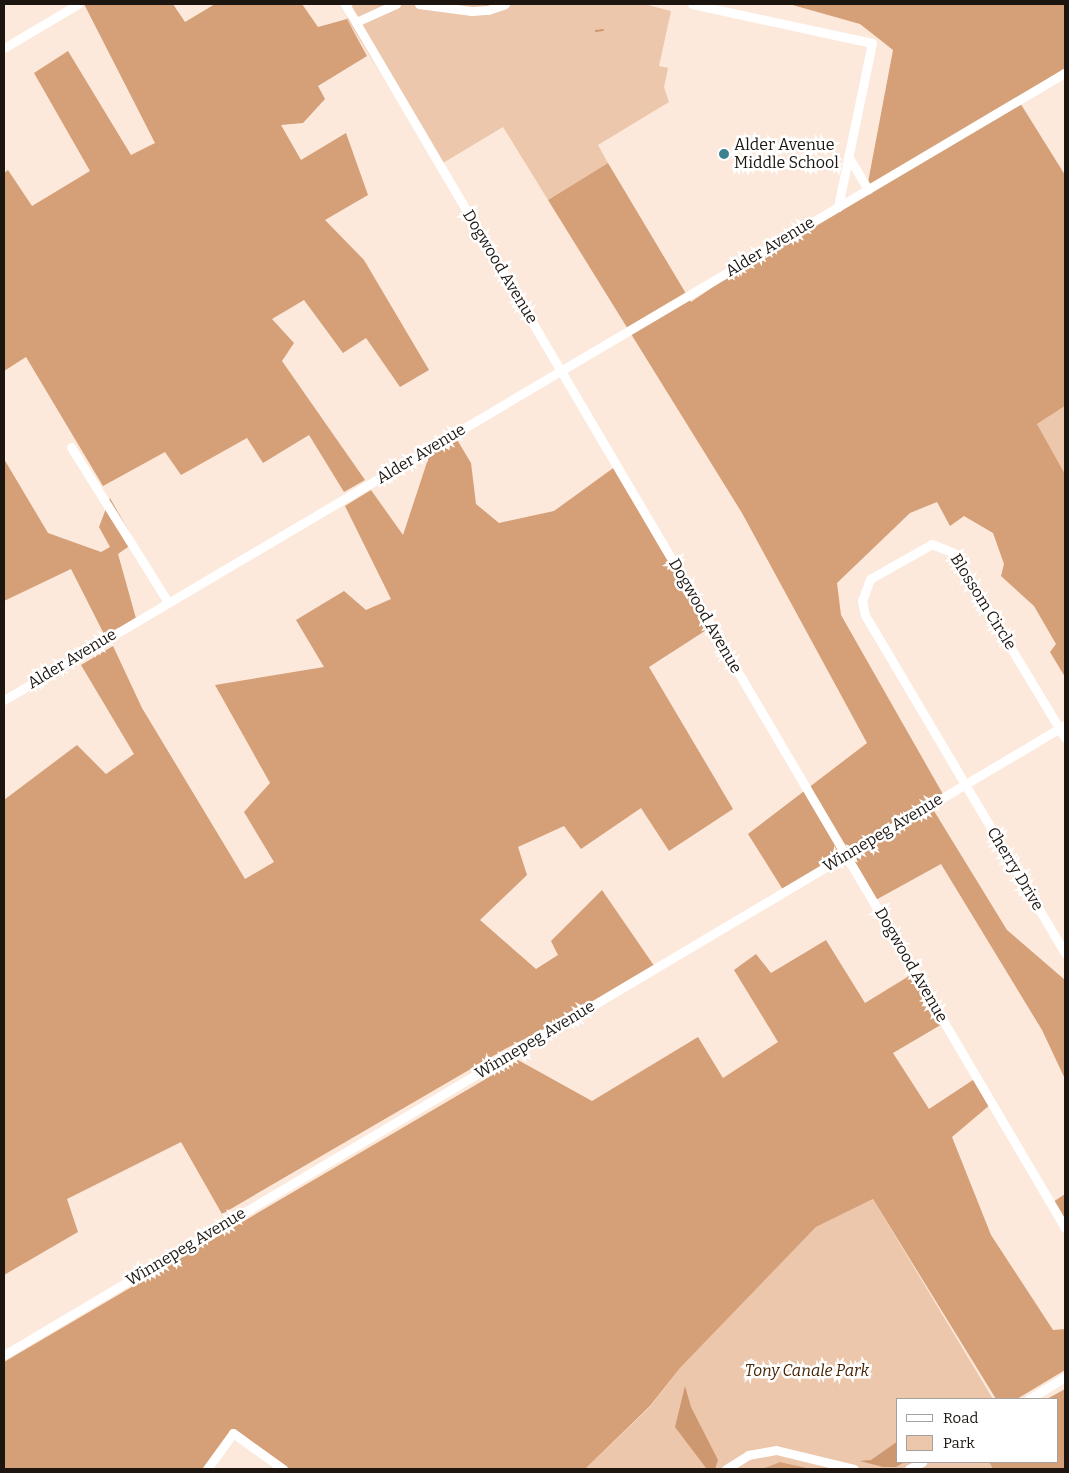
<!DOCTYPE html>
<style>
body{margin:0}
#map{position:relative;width:1069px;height:1473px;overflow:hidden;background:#fce9db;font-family:Bitter,serif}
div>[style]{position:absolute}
.green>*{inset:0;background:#ecc7ac}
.forest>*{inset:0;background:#d59f77}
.water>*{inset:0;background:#cd9870}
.stream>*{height:2px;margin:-1px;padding:0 1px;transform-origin:1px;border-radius:1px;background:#cd9870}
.minor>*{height:9px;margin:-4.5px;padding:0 4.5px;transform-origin:4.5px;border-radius:4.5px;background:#fff}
.dots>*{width:14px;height:14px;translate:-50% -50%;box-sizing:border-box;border:2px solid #fff;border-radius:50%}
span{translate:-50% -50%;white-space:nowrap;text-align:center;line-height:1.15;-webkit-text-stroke:5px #fff;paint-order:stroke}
.poi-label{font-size:16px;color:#1d1510}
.left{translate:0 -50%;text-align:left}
.street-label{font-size:16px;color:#1d1510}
.park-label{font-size:16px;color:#482504;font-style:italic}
.frame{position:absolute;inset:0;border:5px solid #1d1510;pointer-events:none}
.legend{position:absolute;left:896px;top:1398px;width:162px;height:65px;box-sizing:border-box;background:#fff;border:1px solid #a5a19f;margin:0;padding:6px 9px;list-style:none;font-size:15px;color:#1d1510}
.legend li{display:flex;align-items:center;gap:10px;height:25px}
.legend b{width:25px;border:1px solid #a5a19f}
</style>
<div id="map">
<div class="green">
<div style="clip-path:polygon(353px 4px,644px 4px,671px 11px,659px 66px,668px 68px,664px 87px,669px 102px,598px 145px,608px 163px,548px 200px,503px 127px,438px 166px,347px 19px)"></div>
<div style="clip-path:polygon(1065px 406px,1065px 474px,1037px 424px)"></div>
<div style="clip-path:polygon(873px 1199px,993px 1399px,898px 1399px,898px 1462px,989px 1462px,993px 1469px,812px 1469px,780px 1462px,762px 1469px,585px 1469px,650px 1407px,680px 1368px,816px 1227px)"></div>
</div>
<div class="forest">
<div style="clip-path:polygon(84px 4px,173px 4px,185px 22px,215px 4px,302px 4px,318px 27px,347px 19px,367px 56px,318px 86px,325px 99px,303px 123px,281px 125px,301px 160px,346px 133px,368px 195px,325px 220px,364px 260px,429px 370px,400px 387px,366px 338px,343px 353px,304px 300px,272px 319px,294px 343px,282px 361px,365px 480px,344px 492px,309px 435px,263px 463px,247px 438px,181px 475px,165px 452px,103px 486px,26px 357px,4px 371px,4px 173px,8px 170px,32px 206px,90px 171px,34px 73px,68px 51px,131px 155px,155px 143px)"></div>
<div style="clip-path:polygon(789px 4px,1065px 4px,1065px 68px,1017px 98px,1065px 175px,1065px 406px,1037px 424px,1065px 474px,1065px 677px,1050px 652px,1056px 644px,1034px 606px,1001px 576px,1004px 564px,993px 533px,964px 516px,950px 526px,937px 502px,910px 513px,837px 583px,841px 615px,944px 796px,931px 806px,1007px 930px,1065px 980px,1065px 1079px,1042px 1030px,941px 864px,872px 902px,846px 858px,785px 893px,748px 834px,867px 743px,742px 513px,548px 200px,608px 163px,691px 302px,779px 242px,866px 193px,893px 50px,860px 24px)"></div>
<div style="clip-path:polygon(453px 433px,471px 463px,476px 504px,499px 523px,554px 511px,616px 466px,711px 627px,649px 667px,733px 809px,669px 851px,641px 808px,581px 849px,564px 826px,518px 847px,527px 875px,480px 920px,536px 969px,558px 955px,551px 941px,602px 890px,657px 970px,505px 1049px,222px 1214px,181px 1142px,67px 1199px,78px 1232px,4px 1275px,4px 800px,77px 745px,106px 774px,134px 754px,81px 665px,113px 646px,142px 708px,245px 879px,274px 862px,244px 812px,270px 783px,215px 685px,324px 667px,296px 620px,344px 591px,366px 610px,391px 599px,345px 506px,371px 490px,403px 535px,432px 447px)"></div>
<div style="clip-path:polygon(4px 459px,48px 533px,101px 552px,110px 547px,99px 527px,110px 498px,135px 542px,118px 554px,137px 622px,107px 640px,71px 569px,4px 601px)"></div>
<div style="clip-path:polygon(826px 940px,865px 1003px,914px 973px,944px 1023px,893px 1053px,929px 1109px,976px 1078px,991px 1104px,952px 1137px,991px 1235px,1053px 1330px,1065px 1329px,1065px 1370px,1017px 1399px,996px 1399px,873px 1199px,816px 1227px,680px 1368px,650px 1406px,585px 1469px,281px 1469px,234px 1435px,209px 1469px,4px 1469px,4px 1362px,518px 1060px,592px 1101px,698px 1037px,723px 1078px,778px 1042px,734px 970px,756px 954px,771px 973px)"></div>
<div style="clip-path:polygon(1065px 1194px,1065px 1229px,1050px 1204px)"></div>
<div style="clip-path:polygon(1065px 1389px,1065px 1469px,993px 1469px,989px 1462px,1058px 1462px,1058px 1399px,1047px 1399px)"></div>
<div style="clip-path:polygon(780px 1462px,812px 1469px,762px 1469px)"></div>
</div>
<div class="water">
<div style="clip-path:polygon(685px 1386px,691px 1407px,718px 1460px,715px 1469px,706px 1468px,675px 1427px)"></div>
<div style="clip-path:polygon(898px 1441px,898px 1462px,903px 1463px,896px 1467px,883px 1467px,860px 1461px,871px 1460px)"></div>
</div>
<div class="stream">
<div style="left:596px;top:31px;width:7px;rotate:-8deg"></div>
</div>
<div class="minor">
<div style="left:345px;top:4px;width:1420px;rotate:59.53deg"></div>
<div style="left:419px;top:4px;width:53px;rotate:7.5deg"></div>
<div style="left:472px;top:11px;width:16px;rotate:-4deg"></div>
<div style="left:488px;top:10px;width:18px;rotate:-19deg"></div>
<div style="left:356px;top:22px;width:44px;rotate:-24.2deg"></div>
<div style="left:4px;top:48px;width:86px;rotate:-30.7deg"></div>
<div style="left:848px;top:156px;width:39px;rotate:59deg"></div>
<div style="left:838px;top:207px;width:264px;rotate:-30.6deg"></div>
<div style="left:71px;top:447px;width:183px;rotate:58deg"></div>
<div style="left:4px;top:700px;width:969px;rotate:-30.59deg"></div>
<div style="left:838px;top:207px;width:167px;rotate:-78.3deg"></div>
<div style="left:872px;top:43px;width:184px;rotate:-167.8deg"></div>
<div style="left:1065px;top:738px;width:216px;rotate:-121deg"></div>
<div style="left:954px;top:553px;width:24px;rotate:-158deg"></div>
<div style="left:932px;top:544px;width:71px;rotate:150.6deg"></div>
<div style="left:870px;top:579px;width:23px;rotate:110deg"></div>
<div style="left:862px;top:601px;width:14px;rotate:78deg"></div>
<div style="left:865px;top:615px;width:393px;rotate:59.4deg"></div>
<div style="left:4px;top:1355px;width:1234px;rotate:-30.7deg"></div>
<div style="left:1029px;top:1399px;width:42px;rotate:-31.4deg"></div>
<div style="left:207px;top:1469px;width:44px;rotate:-54.2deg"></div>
<div style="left:233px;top:1433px;width:62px;rotate:35.8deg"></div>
<div style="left:726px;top:1469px;width:26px;rotate:-32deg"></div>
<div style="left:748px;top:1455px;width:28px;rotate:-10deg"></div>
<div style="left:776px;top:1450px;width:80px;rotate:13.7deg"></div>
<div style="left:909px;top:1469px;width:15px;rotate:-28deg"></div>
</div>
<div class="dots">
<div style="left:724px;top:154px;background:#3d838f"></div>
</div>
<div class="poi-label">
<span class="left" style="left:734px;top:154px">Alder Avenue<br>Middle School</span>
</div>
<div class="street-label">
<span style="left:770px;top:247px;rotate:-31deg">Alder Avenue</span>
<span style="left:500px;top:267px;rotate:59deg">Dogwood Avenue</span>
<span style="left:421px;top:454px;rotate:-31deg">Alder Avenue</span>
<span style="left:983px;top:602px;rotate:58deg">Blossom Circle</span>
<span style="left:705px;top:616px;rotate:60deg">Dogwood Avenue</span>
<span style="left:72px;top:659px;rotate:-31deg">Alder Avenue</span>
<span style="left:883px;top:833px;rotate:-31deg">Winnepeg Avenue</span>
<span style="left:1015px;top:869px;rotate:59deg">Cherry Drive</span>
<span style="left:911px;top:965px;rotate:60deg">Dogwood Avenue</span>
<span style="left:535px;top:1040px;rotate:-31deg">Winnepeg Avenue</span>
<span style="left:186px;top:1247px;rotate:-31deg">Winnepeg Avenue</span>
</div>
<div class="park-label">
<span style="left:807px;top:1371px">Tony Canale Park</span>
</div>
<div class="frame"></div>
<ul class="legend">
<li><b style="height:6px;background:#fff"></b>Road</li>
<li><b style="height:14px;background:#ecc7ac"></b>Park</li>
</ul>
</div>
